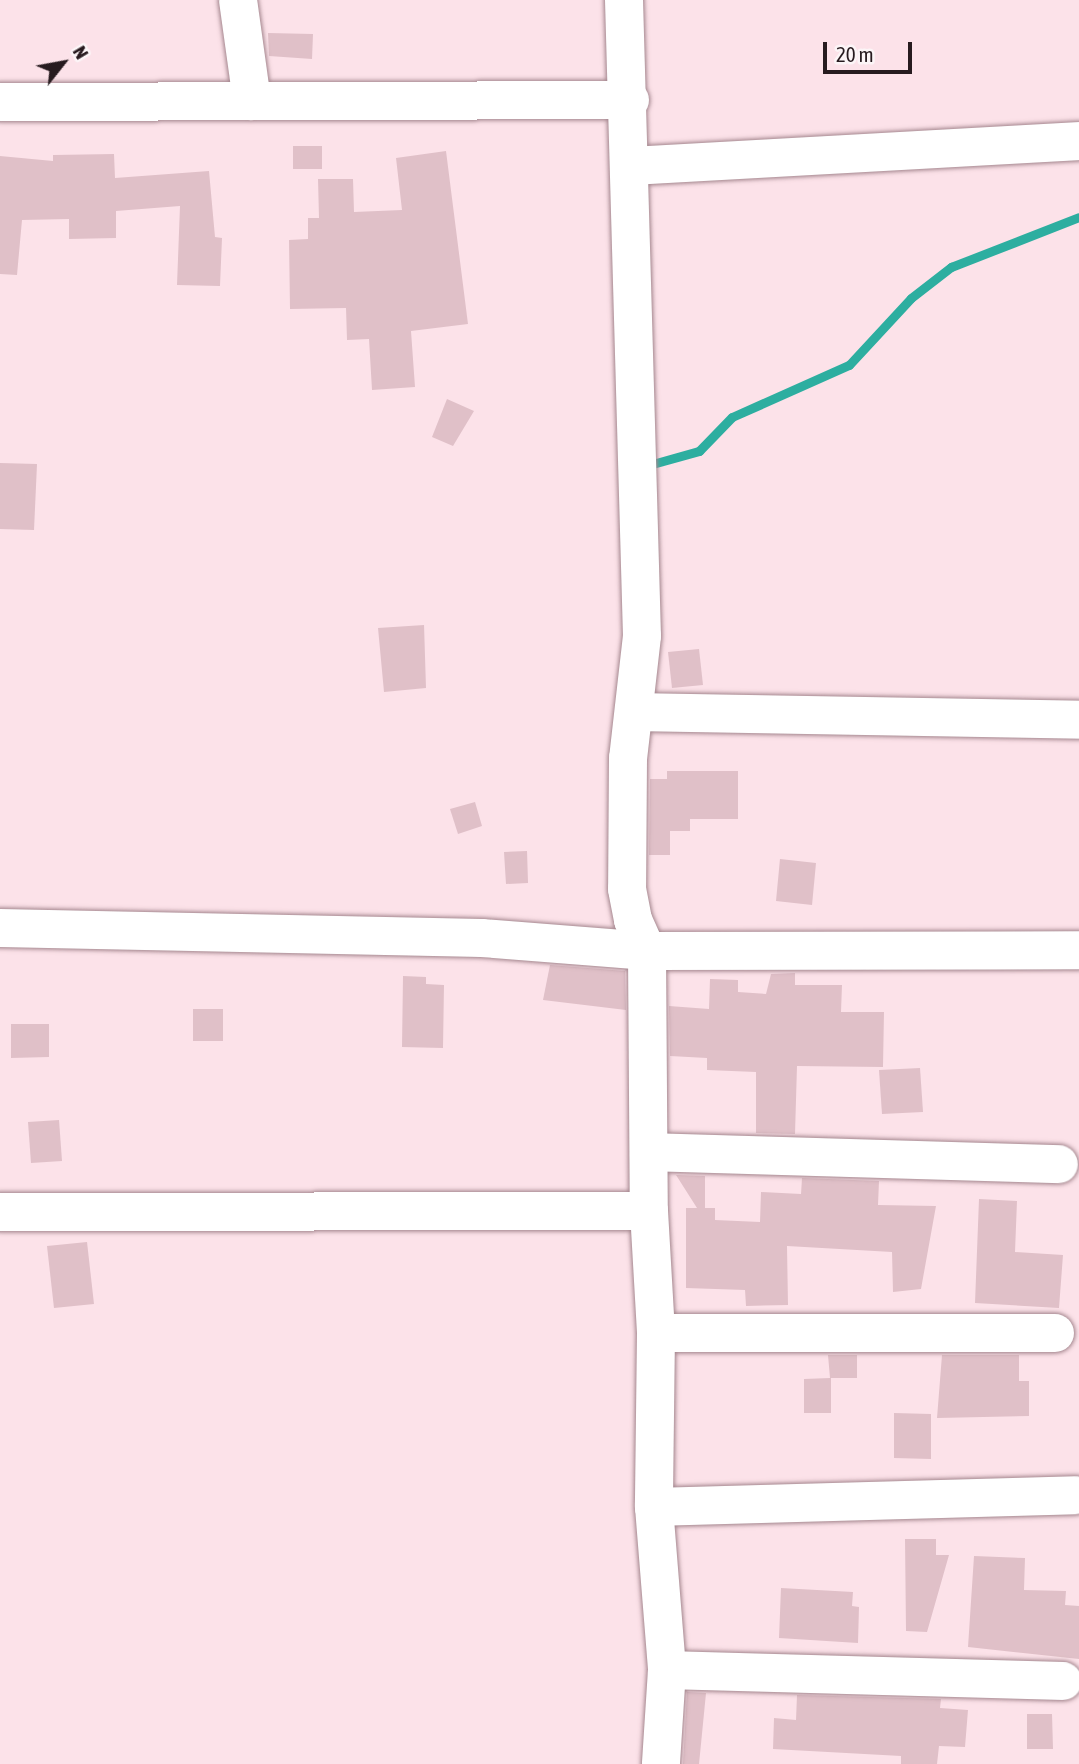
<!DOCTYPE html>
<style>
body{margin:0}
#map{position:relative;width:1079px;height:1764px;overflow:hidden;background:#fce2e9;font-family:"Asap Condensed",sans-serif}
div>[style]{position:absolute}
.stream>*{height:9px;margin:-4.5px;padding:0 4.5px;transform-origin:4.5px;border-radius:4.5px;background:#2daea0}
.building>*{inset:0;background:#e0c0c8}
.roads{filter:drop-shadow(0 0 2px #a5878f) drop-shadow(0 0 2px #a5878f)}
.minor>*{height:38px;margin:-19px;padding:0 19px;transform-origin:19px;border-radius:19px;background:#fff}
span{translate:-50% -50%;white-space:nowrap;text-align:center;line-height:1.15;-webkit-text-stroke:5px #fcf5f7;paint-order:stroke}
.north{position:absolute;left:28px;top:28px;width:70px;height:70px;-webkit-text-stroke:5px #fcf5f7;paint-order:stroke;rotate:59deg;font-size:19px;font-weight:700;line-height:28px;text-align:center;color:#271b1f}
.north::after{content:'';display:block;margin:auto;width:24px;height:32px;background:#271b1f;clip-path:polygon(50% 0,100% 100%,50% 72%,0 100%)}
.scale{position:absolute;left:823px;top:42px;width:89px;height:32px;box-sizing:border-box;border:4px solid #271b1f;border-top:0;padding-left:9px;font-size:21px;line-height:24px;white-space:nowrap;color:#271b1f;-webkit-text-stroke:5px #fcf5f7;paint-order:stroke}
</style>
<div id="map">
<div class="stream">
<div style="left:656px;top:463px;width:45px;rotate:-15.6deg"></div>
<div style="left:699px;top:451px;width:47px;rotate:-45.9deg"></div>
<div style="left:732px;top:417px;width:128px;rotate:-24deg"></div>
<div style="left:849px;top:365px;width:91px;rotate:-47.2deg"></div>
<div style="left:911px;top:298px;width:51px;rotate:-37.8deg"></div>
<div style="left:951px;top:267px;width:137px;rotate:-21.3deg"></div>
</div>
<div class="building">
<div style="clip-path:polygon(268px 33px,313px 34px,312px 59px,269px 56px)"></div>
<div style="clip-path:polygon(293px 146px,322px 146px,322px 169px,293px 169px)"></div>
<div style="clip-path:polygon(446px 151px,468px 324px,411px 331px,415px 387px,372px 390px,369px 339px,347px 340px,346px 308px,290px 309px,289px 240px,308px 239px,308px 218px,319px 218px,318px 179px,353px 179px,354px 212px,402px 210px,396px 158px)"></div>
<div style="clip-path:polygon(114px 154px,115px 178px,209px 171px,215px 237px,222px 238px,220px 286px,177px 285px,180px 206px,116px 211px,116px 238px,69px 239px,69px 219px,22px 220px,17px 275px,0 274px,0 156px,53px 161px,53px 155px)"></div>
<div style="clip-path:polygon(447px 399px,474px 411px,453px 446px,432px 437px)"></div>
<div style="clip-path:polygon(0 463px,37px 464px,34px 530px,0 529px)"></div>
<div style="clip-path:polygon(424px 625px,426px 688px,384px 692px,378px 628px)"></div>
<div style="clip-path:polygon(699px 649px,703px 685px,672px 688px,668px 652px)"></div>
<div style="clip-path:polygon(667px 771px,738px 771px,738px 819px,690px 819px,690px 831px,670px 831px,670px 855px,649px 855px,650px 779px,667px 779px)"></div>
<div style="clip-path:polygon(475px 802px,482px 826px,458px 834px,450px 809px)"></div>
<div style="clip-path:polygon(527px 851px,528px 883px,506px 884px,504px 852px)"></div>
<div style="clip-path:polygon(780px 859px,816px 863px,812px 905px,776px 901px)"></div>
<div style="clip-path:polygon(550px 965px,625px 971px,626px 1010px,543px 1000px)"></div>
<div style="clip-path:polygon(795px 973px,795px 985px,842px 985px,841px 1012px,884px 1012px,883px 1067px,797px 1066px,795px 1134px,756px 1133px,756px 1072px,707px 1070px,707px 1058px,670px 1056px,669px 1006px,709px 1009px,710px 979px,738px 980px,738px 992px,766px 994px,771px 974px)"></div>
<div style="clip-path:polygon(403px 976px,426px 977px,426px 984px,444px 985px,443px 1048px,402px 1047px)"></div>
<div style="clip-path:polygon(193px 1009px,223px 1009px,223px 1041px,193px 1041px)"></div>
<div style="clip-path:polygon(11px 1024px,49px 1024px,49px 1057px,11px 1058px)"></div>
<div style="clip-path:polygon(920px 1068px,923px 1112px,882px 1114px,879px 1070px)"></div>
<div style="clip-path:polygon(59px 1120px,62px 1161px,31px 1163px,28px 1122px)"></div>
<div style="clip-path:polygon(676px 1175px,705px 1176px,705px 1208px,715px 1208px,715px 1220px,760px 1222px,761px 1192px,801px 1194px,802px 1178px,879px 1181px,878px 1205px,936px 1206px,921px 1289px,893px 1292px,892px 1252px,787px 1246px,788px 1305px,746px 1306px,745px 1290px,686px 1288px,686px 1208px,697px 1208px)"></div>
<div style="clip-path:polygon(979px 1199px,1017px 1201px,1015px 1252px,1063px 1255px,1059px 1308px,975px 1303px)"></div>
<div style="clip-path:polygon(87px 1242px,94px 1304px,54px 1308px,47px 1246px)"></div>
<div style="clip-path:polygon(828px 1355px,857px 1355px,857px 1378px,831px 1378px,831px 1413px,804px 1413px,804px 1379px,830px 1378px)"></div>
<div style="clip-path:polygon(942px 1355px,1019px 1355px,1019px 1381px,1029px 1381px,1029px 1416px,937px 1418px)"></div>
<div style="clip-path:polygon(894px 1413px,931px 1414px,931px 1459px,894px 1458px)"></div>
<div style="clip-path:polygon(905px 1539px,936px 1539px,936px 1555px,949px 1555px,927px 1632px,906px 1631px)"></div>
<div style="clip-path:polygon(974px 1556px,1025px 1558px,1024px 1590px,1066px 1591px,1065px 1605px,1079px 1606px,1079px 1659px,968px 1647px)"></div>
<div style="clip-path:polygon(781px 1588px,853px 1592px,852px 1606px,859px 1607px,858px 1643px,779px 1638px)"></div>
<div style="clip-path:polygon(687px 1692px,706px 1693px,699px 1764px,683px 1764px)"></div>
<div style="clip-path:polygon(797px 1695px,941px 1699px,940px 1708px,968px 1710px,965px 1747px,939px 1746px,937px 1764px,901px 1764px,901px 1756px,773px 1749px,774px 1718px,796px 1720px)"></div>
<div style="clip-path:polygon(1027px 1714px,1052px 1714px,1053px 1749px,1027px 1749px)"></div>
</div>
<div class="roads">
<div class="minor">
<div style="left:238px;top:0;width:102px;rotate:82.1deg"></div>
<div style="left:624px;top:0;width:636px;rotate:88.38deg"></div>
<div style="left:642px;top:636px;width:123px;rotate:96.5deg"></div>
<div style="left:628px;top:758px;width:131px;rotate:90.4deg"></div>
<div style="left:627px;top:889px;width:32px;rotate:79deg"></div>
<div style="left:633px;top:920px;width:34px;rotate:66deg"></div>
<div style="left:647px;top:951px;width:260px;rotate:89.6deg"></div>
<div style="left:649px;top:1211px;width:122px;rotate:86.7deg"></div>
<div style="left:656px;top:1333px;width:174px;rotate:90.7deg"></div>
<div style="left:654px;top:1507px;width:164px;rotate:85.4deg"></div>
<div style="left:667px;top:1670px;width:94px;rotate:93.7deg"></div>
<div style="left:0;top:102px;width:630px;rotate:-0.18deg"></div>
<div style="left:632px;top:166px;width:448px;rotate:-3.2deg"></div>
<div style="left:637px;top:712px;width:442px;rotate:1deg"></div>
<div style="left:0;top:928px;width:482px;rotate:1.2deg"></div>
<div style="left:482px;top:938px;width:166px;rotate:4.5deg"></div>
<div style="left:647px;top:951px;width:432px;rotate:-0.1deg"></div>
<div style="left:649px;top:1152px;width:410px;rotate:1.7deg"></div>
<div style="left:0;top:1212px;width:649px;rotate:-0.09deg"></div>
<div style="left:656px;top:1333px;width:399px"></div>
<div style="left:654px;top:1507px;width:421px;rotate:-1.6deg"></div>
<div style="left:667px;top:1670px;width:396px;rotate:1.6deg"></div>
</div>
</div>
<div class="north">N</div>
<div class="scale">20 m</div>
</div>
